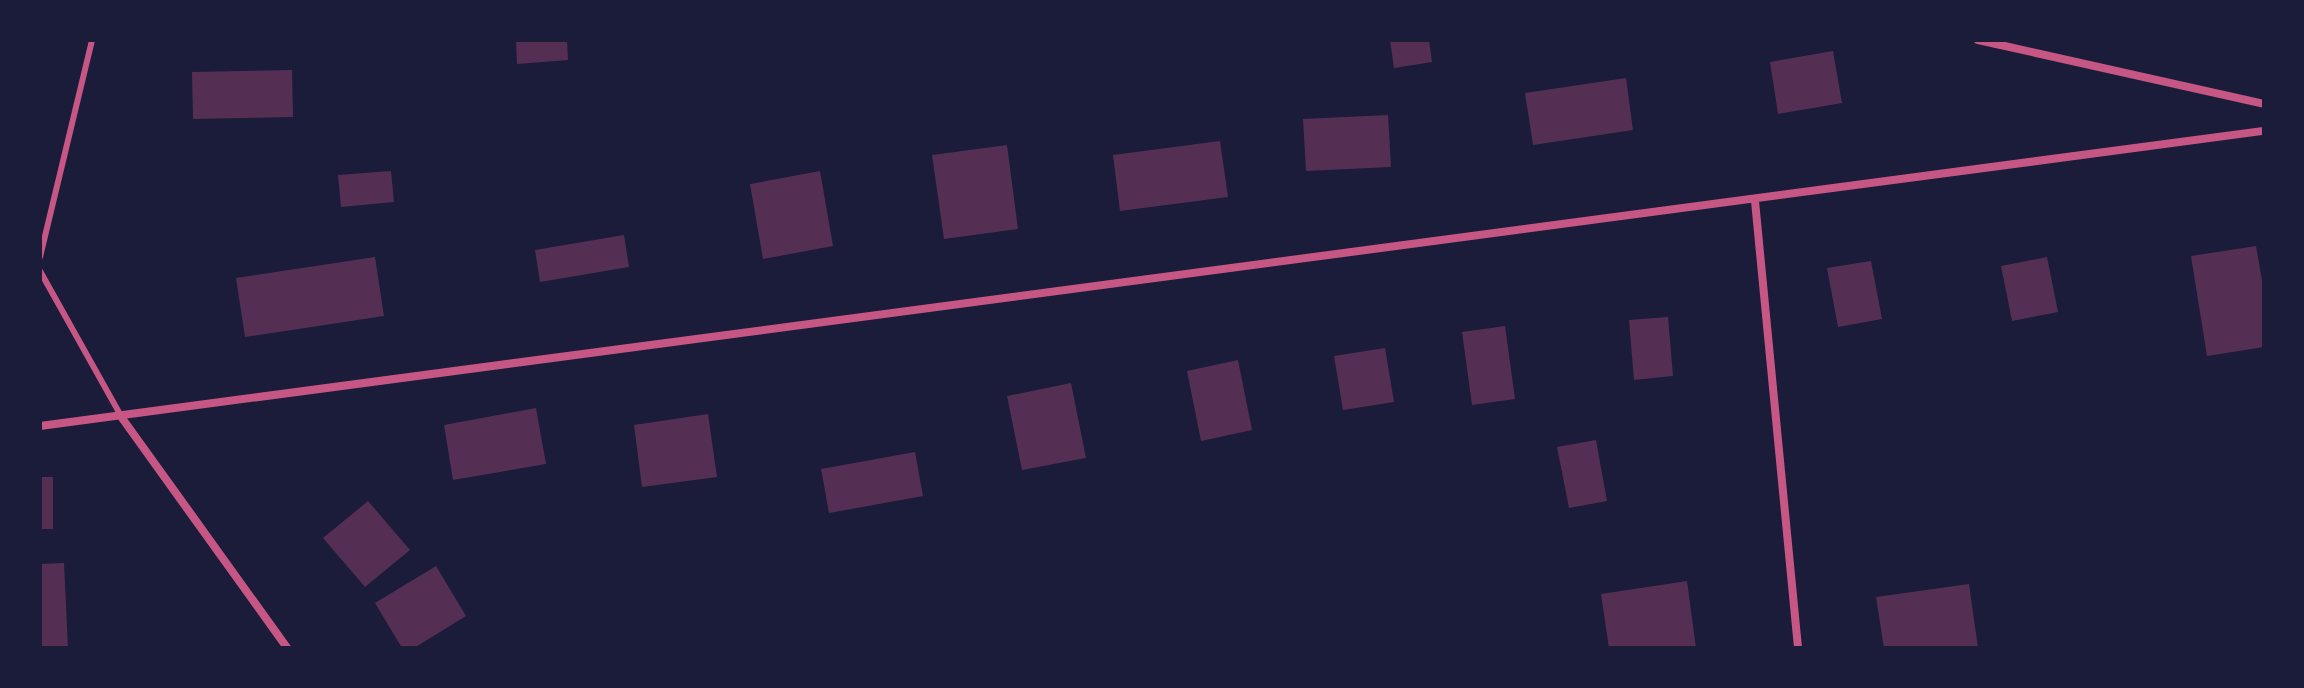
<!DOCTYPE html>
<style>
body{margin:0}
#map{position:relative;width:2304px;height:688px;overflow:hidden;background:#1b1b3a;font-family:"PT Sans Narrow",sans-serif}
div>[style]{position:absolute}
.building>*{inset:0;background:#542f53}
.service>*{height:6px;margin:-3px;padding:0 3px;transform-origin:3px;border-radius:3px;background:#c65784}
.minor>*{height:8px;margin:-4px;padding:0 4px;transform-origin:4px;border-radius:4px;background:#c65784}
span{translate:-50% -50%;white-space:nowrap;text-align:center;line-height:1.15;-webkit-text-stroke:8px #1b1b3a;paint-order:stroke}
.frame{position:absolute;inset:0;border:42px solid #1b1b3a;pointer-events:none}
</style>
<div id="map">
<div class="building">
<div style="clip-path:polygon(516px 40px,567px 40px,568px 60px,517px 64px)"></div>
<div style="clip-path:polygon(1390px 40px,1429px 40px,1432px 62px,1394px 68px)"></div>
<div style="clip-path:polygon(1833px 51px,1842px 103px,1778px 114px,1770px 62px)"></div>
<div style="clip-path:polygon(292px 70px,293px 117px,193px 119px,192px 72px)"></div>
<div style="clip-path:polygon(1626px 78px,1633px 130px,1533px 145px,1525px 93px)"></div>
<div style="clip-path:polygon(1388px 115px,1391px 167px,1306px 171px,1303px 119px)"></div>
<div style="clip-path:polygon(1220px 141px,1228px 197px,1120px 211px,1113px 155px)"></div>
<div style="clip-path:polygon(1007px 145px,1018px 229px,944px 239px,932px 155px)"></div>
<div style="clip-path:polygon(391px 171px,394px 202px,341px 207px,338px 175px)"></div>
<div style="clip-path:polygon(820px 171px,833px 246px,763px 259px,750px 184px)"></div>
<div style="clip-path:polygon(624px 235px,629px 267px,540px 282px,535px 250px)"></div>
<div style="clip-path:polygon(2256px 246px,2264px 292px,2264px 347px,2207px 356px,2191px 256px)"></div>
<div style="clip-path:polygon(375px 257px,384px 316px,245px 337px,236px 278px)"></div>
<div style="clip-path:polygon(2047px 257px,2058px 312px,2012px 321px,2001px 266px)"></div>
<div style="clip-path:polygon(1871px 261px,1882px 319px,1838px 327px,1827px 268px)"></div>
<div style="clip-path:polygon(1668px 317px,1673px 376px,1634px 380px,1629px 320px)"></div>
<div style="clip-path:polygon(1505px 326px,1515px 399px,1472px 405px,1462px 332px)"></div>
<div style="clip-path:polygon(1385px 348px,1394px 402px,1343px 410px,1334px 356px)"></div>
<div style="clip-path:polygon(1238px 360px,1252px 430px,1201px 441px,1187px 371px)"></div>
<div style="clip-path:polygon(1071px 383px,1086px 458px,1022px 470px,1007px 396px)"></div>
<div style="clip-path:polygon(536px 408px,546px 464px,453px 480px,444px 425px)"></div>
<div style="clip-path:polygon(708px 414px,717px 477px,642px 487px,634px 425px)"></div>
<div style="clip-path:polygon(1596px 440px,1607px 501px,1569px 508px,1557px 447px)"></div>
<div style="clip-path:polygon(915px 452px,923px 496px,829px 513px,821px 469px)"></div>
<div style="clip-path:polygon(40px 477px,53px 477px,53px 529px,40px 529px)"></div>
<div style="clip-path:polygon(368px 501px,410px 550px,365px 587px,323px 538px)"></div>
<div style="clip-path:polygon(64px 563px,68px 648px,40px 648px,40px 564px)"></div>
<div style="clip-path:polygon(436px 566px,466px 616px,414px 648px,402px 648px,375px 603px)"></div>
<div style="clip-path:polygon(1687px 581px,1696px 648px,1609px 648px,1601px 594px)"></div>
<div style="clip-path:polygon(1969px 584px,1978px 648px,1884px 648px,1876px 597px)"></div>
</div>
<div class="service">
<div style="left:40px;top:257px;width:223px;rotate:-76.5deg"></div>
<div style="left:40px;top:271px;width:168px;rotate:60.8deg"></div>
</div>
<div class="minor">
<div style="left:1978px;top:40px;width:293px;rotate:12.6deg"></div>
<div style="left:1755px;top:201px;width:449px;rotate:84.5deg"></div>
<div style="left:122px;top:418px;width:283px;rotate:54.3deg"></div>
<div style="left:40px;top:426px;width:2243px;rotate:-7.56deg"></div>
</div>
<div class="frame"></div>
</div>
